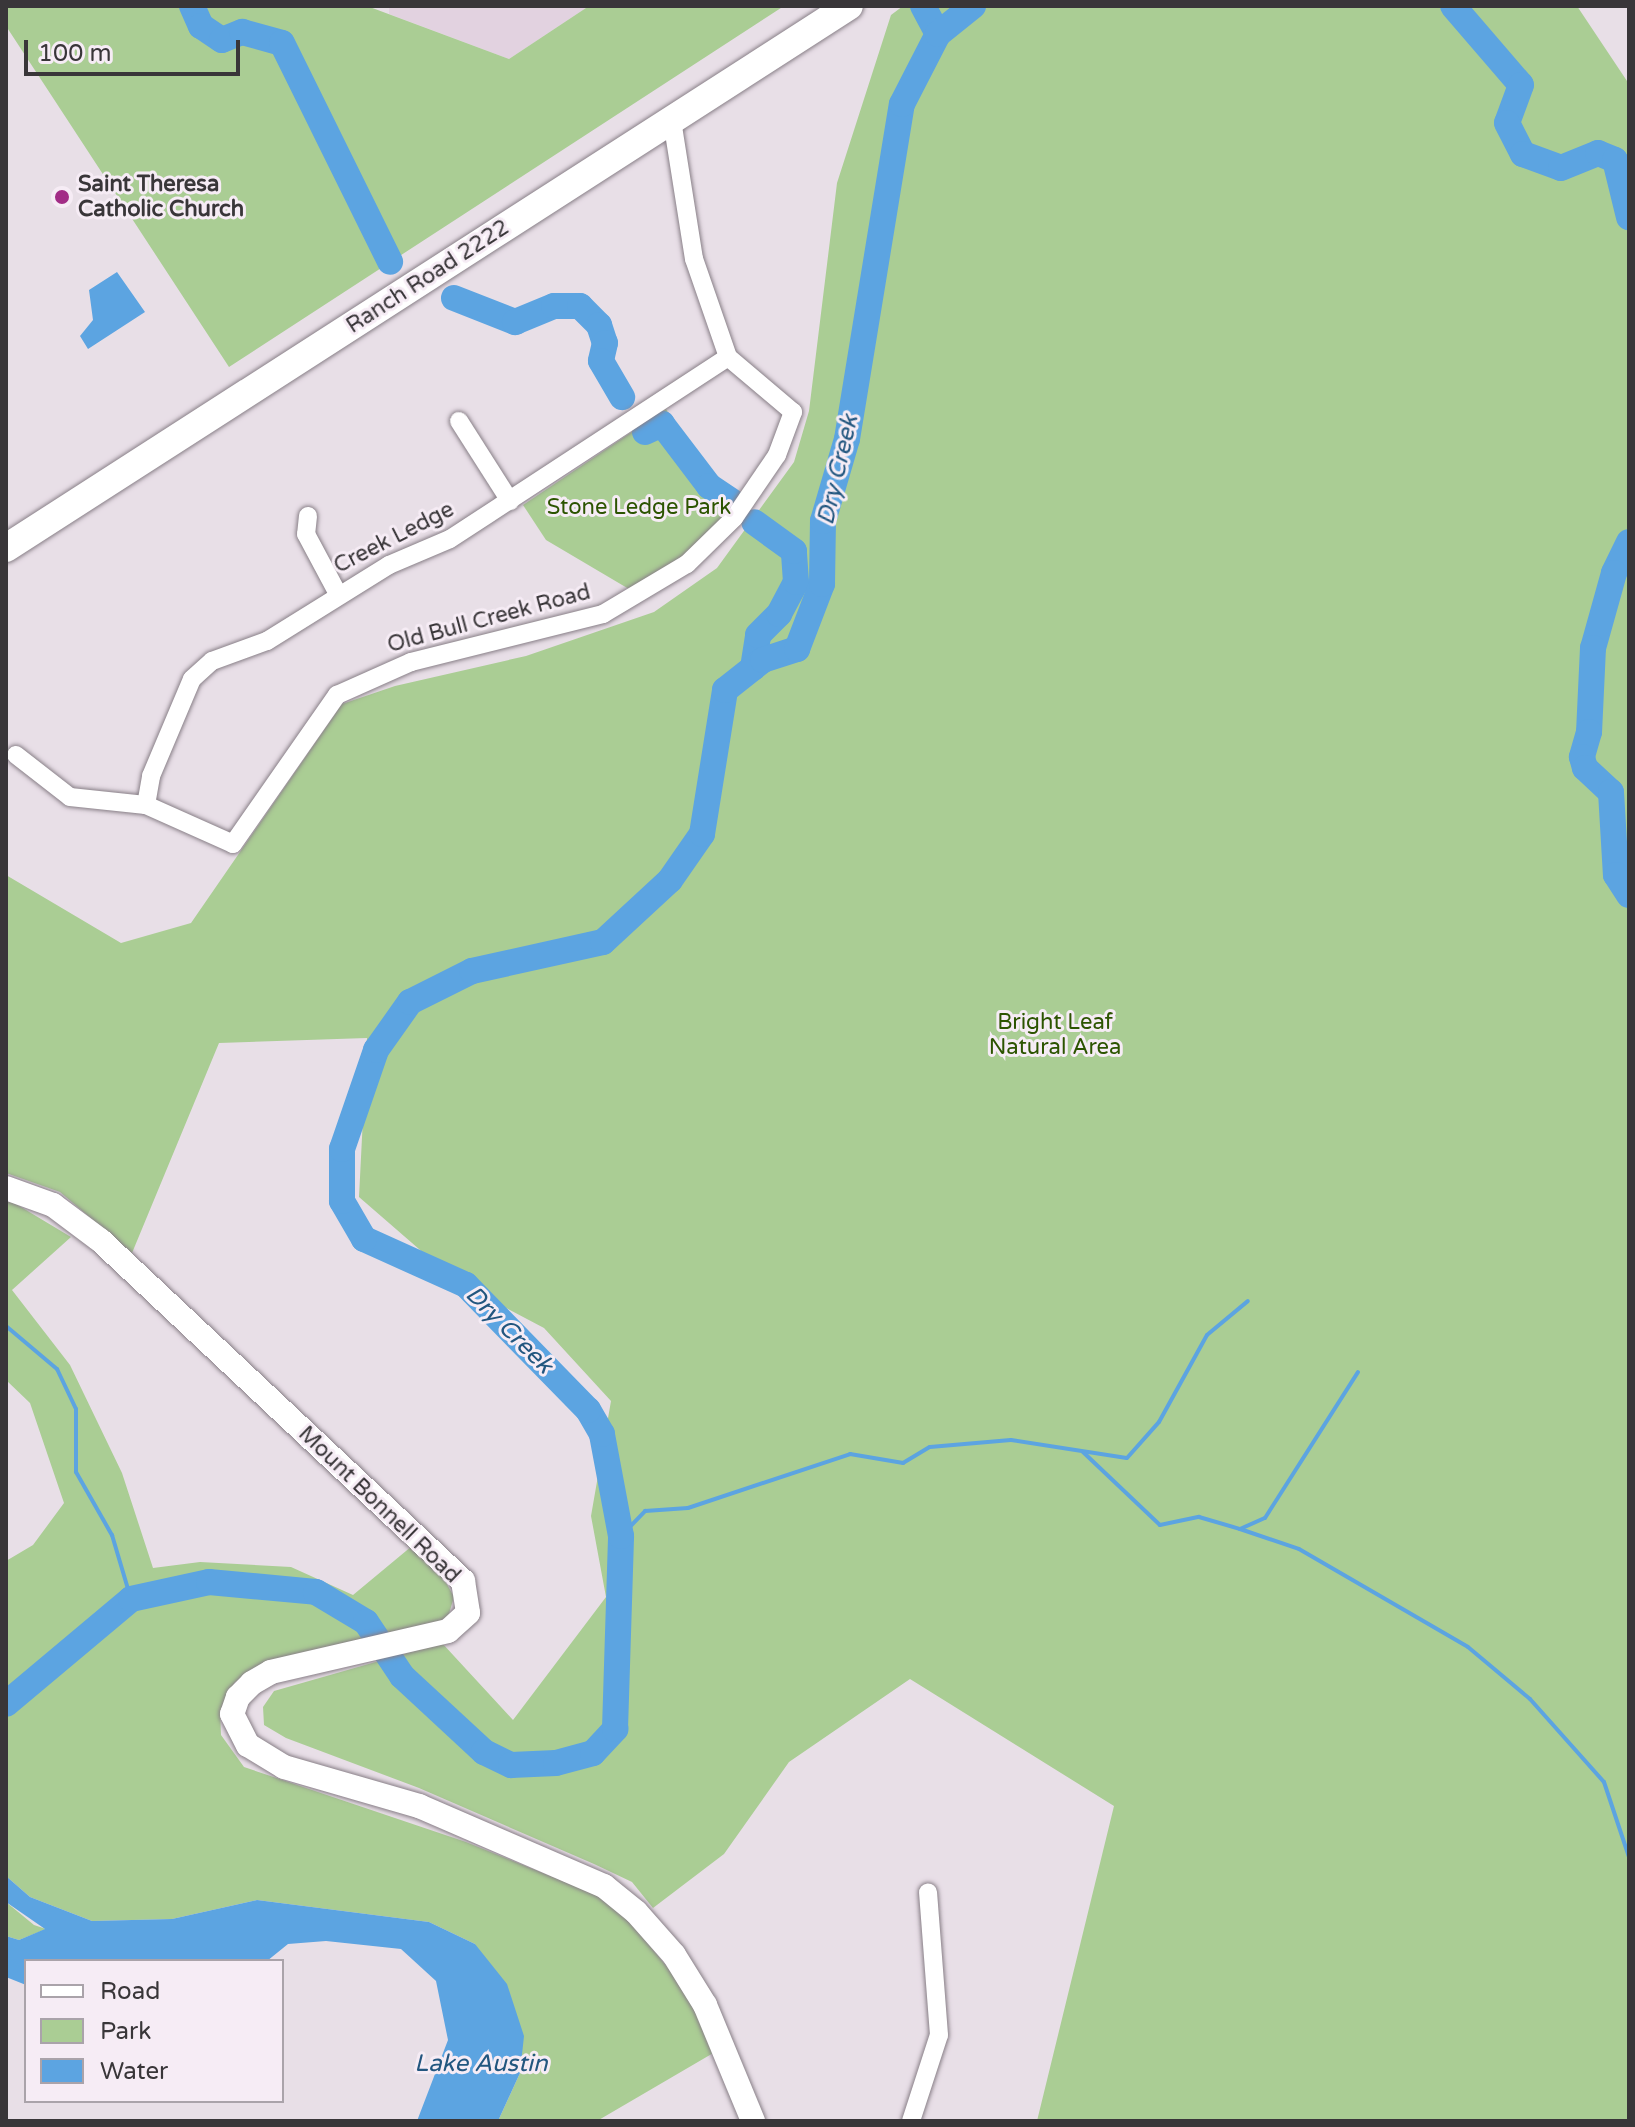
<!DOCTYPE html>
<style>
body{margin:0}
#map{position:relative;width:1635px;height:2127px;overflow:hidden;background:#e8dfe7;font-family:"Varela Round",sans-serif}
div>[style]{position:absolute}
.built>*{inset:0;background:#e2d2e0}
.green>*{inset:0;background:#aacd94}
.water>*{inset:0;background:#5ca4e1}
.stream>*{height:4px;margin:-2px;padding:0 2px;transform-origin:2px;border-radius:2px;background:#5ca4e1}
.river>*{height:26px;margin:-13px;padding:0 13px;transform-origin:13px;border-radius:13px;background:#5ca4e1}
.roads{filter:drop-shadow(0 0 2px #887f87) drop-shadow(0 0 2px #887f87)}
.street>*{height:18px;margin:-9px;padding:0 9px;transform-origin:9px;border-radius:9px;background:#fff}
.secondary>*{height:24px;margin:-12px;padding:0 12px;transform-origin:12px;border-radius:12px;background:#fff}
.primary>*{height:28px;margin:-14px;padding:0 14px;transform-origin:14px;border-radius:14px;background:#fff}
.dots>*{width:22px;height:22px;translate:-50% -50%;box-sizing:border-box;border:4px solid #f6ecf5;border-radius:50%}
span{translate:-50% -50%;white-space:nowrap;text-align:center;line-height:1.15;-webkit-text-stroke:6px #f6ecf5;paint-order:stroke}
.poi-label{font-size:22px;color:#393639;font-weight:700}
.left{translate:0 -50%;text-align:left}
.street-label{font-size:22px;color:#393639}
.park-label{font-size:22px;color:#2c5400}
.water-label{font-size:24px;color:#22567f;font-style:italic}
.frame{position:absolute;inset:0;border:8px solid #393639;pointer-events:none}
.legend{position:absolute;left:24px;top:1959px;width:260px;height:144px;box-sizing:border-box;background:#f6ecf5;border:2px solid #aaa3aa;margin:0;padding:10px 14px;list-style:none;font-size:24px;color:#393639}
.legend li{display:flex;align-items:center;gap:16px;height:40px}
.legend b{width:40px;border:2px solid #aaa3aa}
.scale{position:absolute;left:24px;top:40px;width:216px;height:36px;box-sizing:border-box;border:4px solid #393639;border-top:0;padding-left:10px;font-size:24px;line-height:28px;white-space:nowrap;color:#393639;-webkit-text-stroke:6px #f6ecf5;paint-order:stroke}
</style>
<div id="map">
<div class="built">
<div style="clip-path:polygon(389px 6px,589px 6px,509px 59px,389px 14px)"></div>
</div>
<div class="green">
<div style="clip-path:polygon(6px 6px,367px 6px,509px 59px,589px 6px,784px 6px,229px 367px,6px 26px)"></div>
<div style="clip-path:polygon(903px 6px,1577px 6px,1629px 84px,1629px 2121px,1037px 2121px,1114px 1806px,910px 1679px,789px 1762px,724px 1854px,653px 1908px,632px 1882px,594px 1864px,419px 1788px,286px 1738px,264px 1725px,263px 1707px,274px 1691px,442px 1643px,513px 1720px,606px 1597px,591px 1516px,611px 1401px,544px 1328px,457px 1282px,359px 1197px,367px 1038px,219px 1043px,132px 1253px,60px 1192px,6px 1173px,6px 875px,121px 943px,191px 923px,342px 704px,395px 686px,526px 656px,654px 612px,717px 568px,794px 462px,809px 411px,837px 183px,891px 15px)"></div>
<div style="clip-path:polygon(666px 409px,731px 514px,690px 554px,634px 592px,546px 540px,523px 505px)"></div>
<div style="clip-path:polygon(6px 1198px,71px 1237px,12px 1290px,70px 1365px,122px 1473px,153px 1568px,200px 1562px,291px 1567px,353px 1595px,412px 1546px,443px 1577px,454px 1597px,448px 1617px,432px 1628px,264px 1665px,235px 1682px,220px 1711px,221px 1735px,244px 1767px,466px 1842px,600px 1896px,632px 1924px,681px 1984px,715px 2052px,597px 2121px,498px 2121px,520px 2073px,475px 1944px,429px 1922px,257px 1900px,172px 1919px,92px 1921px,30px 1897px,6px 1876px,6px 1561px,33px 1545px,64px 1503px,30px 1403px,6px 1380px)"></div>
<div style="clip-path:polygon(6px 1902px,34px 1925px,46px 1929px,19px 1940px,6px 1936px)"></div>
</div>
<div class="water">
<div style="clip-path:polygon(117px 272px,145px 312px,88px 349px,80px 336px,93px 320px,89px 290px)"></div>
<div style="clip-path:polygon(6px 1876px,30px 1897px,92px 1921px,172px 1919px,257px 1900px,429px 1922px,475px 1944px,507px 1984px,524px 2036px,520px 2073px,498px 2121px,417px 2121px,448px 2040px,436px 1981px,401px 1949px,326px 1941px,288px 1944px,267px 1961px,26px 1961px,26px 1985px,6px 1977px,6px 1936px,19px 1940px,45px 1929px,6px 1902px)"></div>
</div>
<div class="stream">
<div style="left:6px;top:1326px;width:67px;rotate:40.1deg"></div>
<div style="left:57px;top:1369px;width:44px;rotate:64.6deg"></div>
<div style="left:76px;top:1409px;width:63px;rotate:90deg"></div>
<div style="left:76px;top:1472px;width:73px;rotate:60.3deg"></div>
<div style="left:112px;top:1535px;width:67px;rotate:73.5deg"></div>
<div style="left:1083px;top:1452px;width:106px;rotate:43.5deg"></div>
<div style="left:1160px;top:1525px;width:40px;rotate:-12deg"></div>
<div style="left:1199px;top:1517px;width:43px;rotate:16.3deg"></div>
<div style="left:1240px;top:1529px;width:27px;rotate:-24deg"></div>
<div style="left:1265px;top:1518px;width:173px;rotate:-57.5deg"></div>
<div style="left:1240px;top:1529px;width:62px;rotate:18.7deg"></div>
<div style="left:1299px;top:1549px;width:195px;rotate:30.1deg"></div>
<div style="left:1468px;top:1647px;width:81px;rotate:40deg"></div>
<div style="left:1530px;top:1699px;width:111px;rotate:48.3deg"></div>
<div style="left:1604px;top:1782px;width:79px;rotate:71.6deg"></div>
<div style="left:621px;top:1536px;width:35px;rotate:-46deg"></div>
<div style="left:645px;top:1511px;width:43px;rotate:-4deg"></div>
<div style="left:688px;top:1508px;width:171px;rotate:-18.4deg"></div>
<div style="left:850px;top:1454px;width:54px;rotate:9.6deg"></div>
<div style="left:903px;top:1463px;width:31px;rotate:-31deg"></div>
<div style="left:930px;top:1447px;width:81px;rotate:-4.9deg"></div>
<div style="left:1011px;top:1440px;width:117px;rotate:8.8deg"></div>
<div style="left:1127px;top:1458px;width:48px;rotate:-48.4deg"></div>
<div style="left:1159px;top:1422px;width:99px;rotate:-61.1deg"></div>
<div style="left:1207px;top:1335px;width:53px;rotate:-39.7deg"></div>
</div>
<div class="river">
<div style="left:192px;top:6px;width:22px;rotate:66deg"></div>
<div style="left:201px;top:26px;width:25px;rotate:34deg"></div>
<div style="left:222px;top:40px;width:22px;rotate:-22deg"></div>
<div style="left:242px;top:32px;width:41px;rotate:15.4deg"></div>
<div style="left:282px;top:43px;width:244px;rotate:63.7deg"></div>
<div style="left:923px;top:6px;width:32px;rotate:62deg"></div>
<div style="left:1453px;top:6px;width:104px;rotate:49.3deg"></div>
<div style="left:1521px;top:85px;width:40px;rotate:110.2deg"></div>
<div style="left:1507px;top:123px;width:35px;rotate:63deg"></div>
<div style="left:1523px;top:154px;width:40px;rotate:20.2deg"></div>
<div style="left:1561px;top:168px;width:40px;rotate:-22deg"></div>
<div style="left:1598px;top:153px;width:18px;rotate:22deg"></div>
<div style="left:1615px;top:160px;width:59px;rotate:76.2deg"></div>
<div style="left:454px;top:298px;width:66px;rotate:21.5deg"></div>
<div style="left:515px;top:322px;width:42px;rotate:-22.3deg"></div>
<div style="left:554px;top:306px;width:26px"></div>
<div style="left:580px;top:306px;width:27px;rotate:45deg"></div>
<div style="left:599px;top:325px;width:19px;rotate:72deg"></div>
<div style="left:605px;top:343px;width:18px;rotate:103deg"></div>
<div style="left:601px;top:361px;width:42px;rotate:59.7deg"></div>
<div style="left:645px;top:432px;width:19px;rotate:-25deg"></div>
<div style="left:662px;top:424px;width:78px;rotate:52.8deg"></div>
<div style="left:709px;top:486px;width:27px;rotate:34deg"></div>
<div style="left:1629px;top:542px;width:34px;rotate:116deg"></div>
<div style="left:1614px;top:573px;width:78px;rotate:105.6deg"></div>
<div style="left:1593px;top:648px;width:84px;rotate:92.7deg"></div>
<div style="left:1589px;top:732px;width:26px;rotate:106deg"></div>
<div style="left:1582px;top:757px;width:11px;rotate:75deg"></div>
<div style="left:1585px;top:768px;width:35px;rotate:43deg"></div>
<div style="left:1611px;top:792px;width:83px;rotate:86.6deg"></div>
<div style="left:1616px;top:875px;width:24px;rotate:57deg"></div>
<div style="left:753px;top:668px;width:33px;rotate:-81deg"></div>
<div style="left:758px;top:635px;width:30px;rotate:-45deg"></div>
<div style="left:779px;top:614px;width:36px;rotate:-62deg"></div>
<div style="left:796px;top:582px;width:31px;rotate:-94deg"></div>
<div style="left:794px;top:551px;width:49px;rotate:-144.1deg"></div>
<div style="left:6px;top:1704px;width:163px;rotate:-40deg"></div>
<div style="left:131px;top:1599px;width:80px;rotate:-12.3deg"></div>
<div style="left:209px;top:1582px;width:107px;rotate:5.3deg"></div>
<div style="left:316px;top:1592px;width:58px;rotate:31deg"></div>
<div style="left:366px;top:1622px;width:65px;rotate:56.3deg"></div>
<div style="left:402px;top:1676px;width:112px;rotate:42.8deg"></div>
<div style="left:484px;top:1752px;width:30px;rotate:26deg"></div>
<div style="left:511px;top:1765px;width:45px;rotate:-2.5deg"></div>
<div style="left:556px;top:1763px;width:38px;rotate:-15deg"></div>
<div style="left:593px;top:1753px;width:33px;rotate:-47deg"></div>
<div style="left:615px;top:1729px;width:193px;rotate:-88.2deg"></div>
<div style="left:621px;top:1536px;width:104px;rotate:-100.6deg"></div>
<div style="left:602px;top:1434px;width:28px;rotate:-120deg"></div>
<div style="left:588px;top:1410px;width:175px;rotate:-134.3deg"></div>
<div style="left:466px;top:1285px;width:112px;rotate:-155.7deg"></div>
<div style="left:364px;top:1239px;width:44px;rotate:-120.1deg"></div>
<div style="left:342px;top:1201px;width:52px;rotate:-90deg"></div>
<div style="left:342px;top:1149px;width:105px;rotate:-71deg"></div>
<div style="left:376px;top:1050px;width:59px;rotate:-54.7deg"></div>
<div style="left:410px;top:1002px;width:69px;rotate:-26.6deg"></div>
<div style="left:472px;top:971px;width:134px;rotate:-12.5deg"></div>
<div style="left:603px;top:942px;width:91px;rotate:-42.8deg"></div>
<div style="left:670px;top:880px;width:56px;rotate:-55.2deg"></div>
<div style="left:702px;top:834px;width:146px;rotate:-80.9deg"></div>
<div style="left:725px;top:690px;width:48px;rotate:-38.3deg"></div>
<div style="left:763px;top:660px;width:36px;rotate:-18deg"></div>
<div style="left:797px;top:649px;width:70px;rotate:-69deg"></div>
<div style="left:822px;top:584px;width:63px;rotate:-89.1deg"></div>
<div style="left:823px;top:521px;width:85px;rotate:-73.7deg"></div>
<div style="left:847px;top:439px;width:339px;rotate:-80.7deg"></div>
<div style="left:902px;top:104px;width:79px;rotate:-62.8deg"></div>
<div style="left:938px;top:34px;width:45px;rotate:-38.7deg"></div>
</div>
<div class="roads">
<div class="street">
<div style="left:459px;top:421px;width:95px;rotate:57.5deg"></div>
<div style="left:308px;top:516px;width:18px;rotate:96deg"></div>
<div style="left:306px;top:534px;width:68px;rotate:61.9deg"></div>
<div style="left:16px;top:755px;width:68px;rotate:37.9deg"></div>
<div style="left:70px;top:797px;width:76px;rotate:6deg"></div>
<div style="left:146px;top:805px;width:95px;rotate:24.1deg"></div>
<div style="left:233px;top:844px;width:182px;rotate:-55.1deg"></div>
<div style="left:337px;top:695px;width:81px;rotate:-24deg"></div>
<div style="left:411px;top:662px;width:198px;rotate:-14deg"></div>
<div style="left:603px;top:614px;width:98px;rotate:-30.8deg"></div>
<div style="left:687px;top:564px;width:66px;rotate:-44.4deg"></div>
<div style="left:734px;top:518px;width:76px;rotate:-55.7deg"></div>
<div style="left:777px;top:455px;width:46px;rotate:-69.6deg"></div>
<div style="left:793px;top:412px;width:85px;rotate:-139.8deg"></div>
<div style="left:728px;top:357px;width:104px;rotate:-109.1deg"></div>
<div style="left:694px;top:259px;width:141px;rotate:-99deg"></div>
<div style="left:146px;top:805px;width:29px;rotate:-80deg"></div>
<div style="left:151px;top:776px;width:105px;rotate:-67.1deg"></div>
<div style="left:192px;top:679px;width:27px;rotate:-42deg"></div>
<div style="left:212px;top:661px;width:59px;rotate:-20deg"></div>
<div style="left:267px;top:641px;width:144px;rotate:-31.9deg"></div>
<div style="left:389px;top:565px;width:66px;rotate:-23.1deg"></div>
<div style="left:450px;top:539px;width:332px;rotate:-33.2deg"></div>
<div style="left:911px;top:2121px;width:90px;rotate:-72deg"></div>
<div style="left:939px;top:2035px;width:143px;rotate:-94.4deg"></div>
</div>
<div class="secondary">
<div style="left:6px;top:1188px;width:50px;rotate:19.9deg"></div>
<div style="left:53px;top:1205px;width:59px;rotate:36.7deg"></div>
<div style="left:100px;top:1240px;width:498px;rotate:43.2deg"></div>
<div style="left:463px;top:1581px;width:32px;rotate:81deg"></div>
<div style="left:468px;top:1613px;width:27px;rotate:138deg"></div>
<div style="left:448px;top:1631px;width:182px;rotate:167deg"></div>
<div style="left:271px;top:1672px;width:22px;rotate:150deg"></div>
<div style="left:252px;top:1683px;width:20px;rotate:135deg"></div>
<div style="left:238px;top:1697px;width:18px;rotate:109deg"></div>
<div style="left:232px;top:1714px;width:35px;rotate:63deg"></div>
<div style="left:248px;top:1745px;width:42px;rotate:31.4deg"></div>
<div style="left:284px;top:1767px;width:141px;rotate:16.1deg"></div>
<div style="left:419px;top:1806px;width:202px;rotate:23.4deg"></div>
<div style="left:604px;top:1886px;width:41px;rotate:39.1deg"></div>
<div style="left:636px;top:1912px;width:57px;rotate:48.5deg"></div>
<div style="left:674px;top:1955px;width:59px;rotate:58.2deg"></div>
<div style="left:705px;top:2005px;width:126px;rotate:67.5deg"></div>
</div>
<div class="primary">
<div style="left:6px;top:548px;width:1002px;rotate:-32.74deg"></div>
</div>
</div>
<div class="dots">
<div style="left:62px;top:197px;background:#a22c86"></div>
</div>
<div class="poi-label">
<span class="left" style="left:78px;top:197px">Saint Theresa<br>Catholic Church</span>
</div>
<div class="street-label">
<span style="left:428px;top:277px;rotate:-33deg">Ranch Road 2222</span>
<span style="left:394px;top:538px;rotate:-27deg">Creek Ledge</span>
<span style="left:489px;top:619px;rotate:-15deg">Old Bull Creek Road</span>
<span style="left:379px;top:1505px;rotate:44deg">Mount Bonnell Road</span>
</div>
<div class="park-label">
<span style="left:639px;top:508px">Stone Ledge Park</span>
<span style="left:1055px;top:1035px">Bright Leaf<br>Natural Area</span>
</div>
<div class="water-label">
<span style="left:838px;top:470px;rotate:-77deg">Dry Creek</span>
<span style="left:509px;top:1330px;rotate:45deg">Dry Creek</span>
<span style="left:481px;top:2064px">Lake Austin</span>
</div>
<div class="frame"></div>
<ul class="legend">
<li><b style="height:10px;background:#fff"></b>Road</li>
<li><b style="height:22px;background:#aacd94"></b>Park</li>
<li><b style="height:22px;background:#5ca4e1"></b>Water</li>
</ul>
<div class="scale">100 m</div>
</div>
